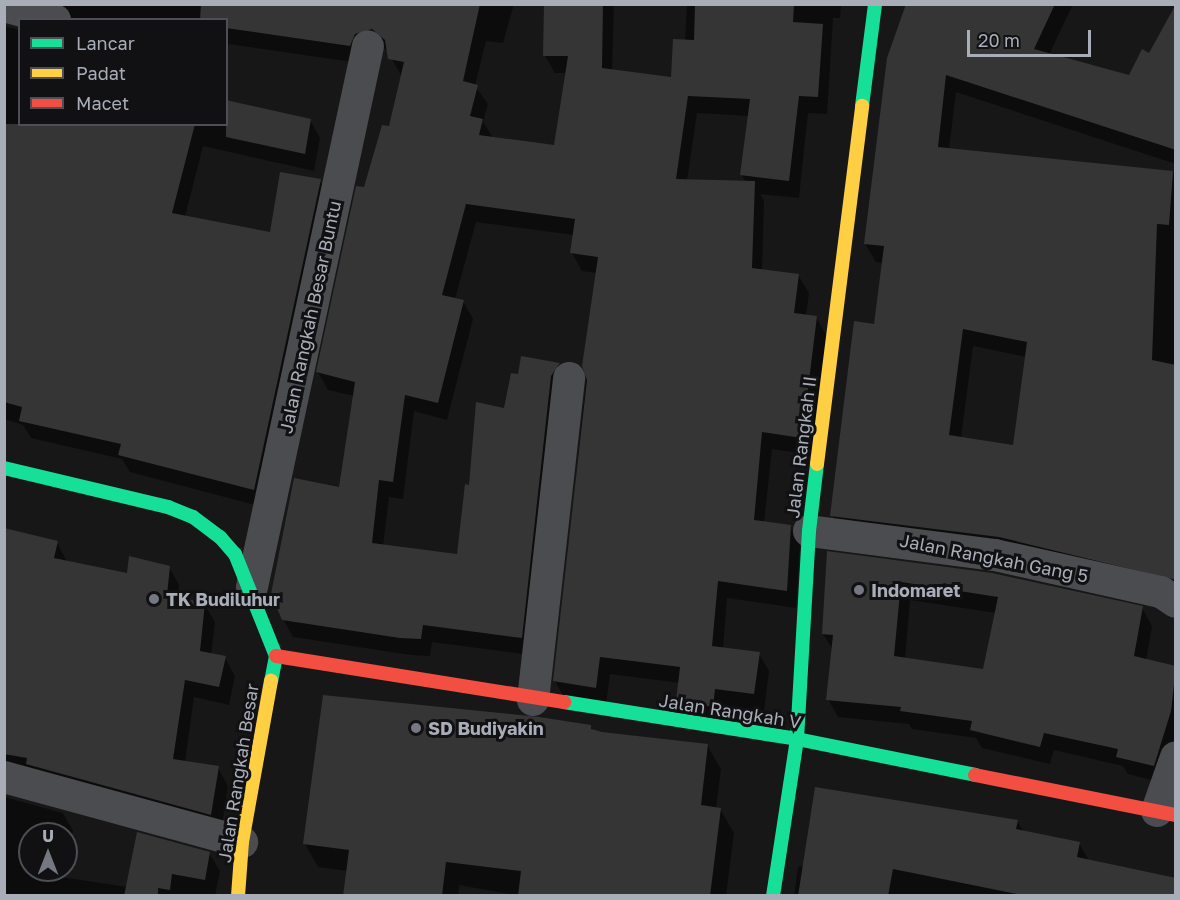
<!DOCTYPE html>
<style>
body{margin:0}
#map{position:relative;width:1180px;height:900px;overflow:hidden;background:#171717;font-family:"Golos Text",sans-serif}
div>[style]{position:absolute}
.shadow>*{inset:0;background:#0007}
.building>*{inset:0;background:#353536}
.street>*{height:32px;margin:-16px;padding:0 16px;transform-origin:16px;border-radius:16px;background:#4b4c50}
.fast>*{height:14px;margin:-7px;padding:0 7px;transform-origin:7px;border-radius:7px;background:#16e098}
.slow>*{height:14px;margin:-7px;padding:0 7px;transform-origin:7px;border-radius:7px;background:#ffcf43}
.jam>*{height:14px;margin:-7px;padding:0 7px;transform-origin:7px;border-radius:7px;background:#f24e42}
.dots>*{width:16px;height:16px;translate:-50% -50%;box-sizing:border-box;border:3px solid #111113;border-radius:50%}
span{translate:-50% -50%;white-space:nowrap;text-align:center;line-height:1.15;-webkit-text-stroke:6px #111113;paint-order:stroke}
.street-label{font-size:18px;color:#a8adb8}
.poi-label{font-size:18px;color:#a8adb8;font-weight:700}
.left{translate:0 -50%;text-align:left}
.frame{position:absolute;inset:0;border:6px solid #a8adb8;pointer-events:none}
.legend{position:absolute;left:18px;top:18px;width:210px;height:108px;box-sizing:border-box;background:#111113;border:2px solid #4d4f55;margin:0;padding:8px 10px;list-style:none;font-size:18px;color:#a8adb8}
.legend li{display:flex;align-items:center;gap:12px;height:30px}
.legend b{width:30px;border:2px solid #4d4f55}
.north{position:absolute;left:18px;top:822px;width:60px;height:60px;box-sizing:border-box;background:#111113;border:2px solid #4d4f55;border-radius:50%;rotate:0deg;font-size:16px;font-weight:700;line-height:24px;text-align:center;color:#a8adb8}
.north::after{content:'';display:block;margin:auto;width:21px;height:27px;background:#757880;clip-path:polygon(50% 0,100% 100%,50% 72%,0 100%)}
.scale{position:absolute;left:967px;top:30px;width:124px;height:27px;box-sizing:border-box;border:3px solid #a8adb8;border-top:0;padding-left:8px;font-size:18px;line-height:21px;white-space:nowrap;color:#a8adb8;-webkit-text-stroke:4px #111113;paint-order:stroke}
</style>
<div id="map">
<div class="shadow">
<div style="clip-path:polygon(evenodd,4px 4px,514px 4px,503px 43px,486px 41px,475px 86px,488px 104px,483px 122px,493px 138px,555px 147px,567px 73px,555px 73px,545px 56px,545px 4px,614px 4px,612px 71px,672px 79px,685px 41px,687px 4px,841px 4px,840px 18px,833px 18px,827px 114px,808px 113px,799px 198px,760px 194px,764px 201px,762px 271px,798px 275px,809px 293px,806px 316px,816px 317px,826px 335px,811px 455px,772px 449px,764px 523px,790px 527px,800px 544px,796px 608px,727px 598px,723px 649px,759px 654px,769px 671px,764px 711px,724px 706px,722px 724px,688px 718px,677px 700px,680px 683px,610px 674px,606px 705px,565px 699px,555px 681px,597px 273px,582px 271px,572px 253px,574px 235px,476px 222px,455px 299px,463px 301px,473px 319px,447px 420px,414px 411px,403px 499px,389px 497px,383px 546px,458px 555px,470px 487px,519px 376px,559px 364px,569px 381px,531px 655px,432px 642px,430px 656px,411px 655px,293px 637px,283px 619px,340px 489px,355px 396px,328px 390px,318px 372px,365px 189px,390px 128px,402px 77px,386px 49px,372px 46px,359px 63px,229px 44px,226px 53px,226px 20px,70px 20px,4px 4px,697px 113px,749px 116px,742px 175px,746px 183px,687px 181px,697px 113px)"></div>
<div style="clip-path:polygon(evenodd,906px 4px,1073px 4px,1049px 55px,1130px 76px,1150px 55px,1176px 5px,1176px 164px,956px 92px,949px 149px,1176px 172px,1176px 592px,842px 533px,832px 515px,875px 326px,883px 263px,876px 262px,865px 244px,906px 4px,973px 346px,1027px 357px,1014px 447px,961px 438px,973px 346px)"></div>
<div style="clip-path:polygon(4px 26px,20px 30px,20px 124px,226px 124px,310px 120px,320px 138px,314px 171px,203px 146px,185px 217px,271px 234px,320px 181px,330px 198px,263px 507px,130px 472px,122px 459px,31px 438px,23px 425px,4px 419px)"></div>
<div style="clip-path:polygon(4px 529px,57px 542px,67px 562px,128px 575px,169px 567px,179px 585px,178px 599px,204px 604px,215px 622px,211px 655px,225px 658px,235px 676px,229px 705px,194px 697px,185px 762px,218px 768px,228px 786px,221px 832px,4px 781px)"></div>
<div style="clip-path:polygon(evenodd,828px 553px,1142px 608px,1152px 626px,1146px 661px,1176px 668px,1176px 745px,1164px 783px,1128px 774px,1123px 766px,1054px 750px,1050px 764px,982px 748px,976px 738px,912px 729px,909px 724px,838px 717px,828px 699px,833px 650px,823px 634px,828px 553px,910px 600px,996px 613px,984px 670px,905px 659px,910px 600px)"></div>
<div style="clip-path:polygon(590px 727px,593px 731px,707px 745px,721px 769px,716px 809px,720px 809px,734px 833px,726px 896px,519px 896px,459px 885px,458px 896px,345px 896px,348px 871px,318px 867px,305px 844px)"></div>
<div style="clip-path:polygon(4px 797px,63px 813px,73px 831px,66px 857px,66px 834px,30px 834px,30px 870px,62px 870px,61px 877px,127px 887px,209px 853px,220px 871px,215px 896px,4px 896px)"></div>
<div style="clip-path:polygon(1017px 821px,1024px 832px,1079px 843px,1089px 861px,1176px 896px,794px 896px,798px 867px)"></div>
</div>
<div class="building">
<div style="clip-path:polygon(201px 4px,480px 4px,463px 81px,478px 85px,470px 116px,483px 119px,479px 135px,554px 145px,568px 56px,543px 56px,544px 4px,603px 4px,602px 68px,671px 77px,673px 39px,694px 40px,695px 4px,794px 4px,793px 22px,823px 24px,818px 97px,799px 96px,789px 181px,740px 175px,750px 99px,688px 96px,676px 179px,755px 181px,752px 268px,799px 274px,794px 313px,817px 316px,802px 438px,762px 432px,754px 520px,791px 525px,787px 591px,718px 581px,712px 646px,760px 652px,754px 694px,715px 689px,713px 707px,676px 701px,680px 667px,600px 657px,596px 688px,553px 681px,587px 380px,582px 366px,598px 257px,570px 253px,575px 219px,466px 204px,442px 295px,464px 300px,438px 403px,405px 395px,393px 482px,379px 480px,372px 543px,457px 554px,465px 484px,469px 485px,476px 402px,504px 408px,511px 373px,518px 374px,521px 356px,560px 363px,551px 376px,522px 638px,423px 625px,421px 639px,400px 638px,282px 620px,271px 594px,294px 478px,339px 487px,355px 382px,316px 372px,356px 186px,364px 187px,382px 125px,389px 126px,404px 62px,388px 59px,385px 40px,372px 29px,355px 34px,350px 46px,226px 28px,226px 20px,200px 20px)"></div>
<div style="clip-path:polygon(evenodd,906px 4px,1055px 4px,1034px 49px,1129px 75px,1142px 49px,1149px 53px,1176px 4px,1176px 150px,946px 75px,938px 147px,1173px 171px,1169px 225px,1157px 224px,1152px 360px,1176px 365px,1176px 580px,999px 537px,830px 516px,854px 321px,874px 324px,884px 246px,864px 244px,887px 58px,906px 4px,963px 329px,1027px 342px,1013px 445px,949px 435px,963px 329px)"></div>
<div style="clip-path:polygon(226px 100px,311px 119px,305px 154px,226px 137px)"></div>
<div style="clip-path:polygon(4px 124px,195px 124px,172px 213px,270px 232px,280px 172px,321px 179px,254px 490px,118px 455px,121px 444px,19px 421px,22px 407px,4px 402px)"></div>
<div style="clip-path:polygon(4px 528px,58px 541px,54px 558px,127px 573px,129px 556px,170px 566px,167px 595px,205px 603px,200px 651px,226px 656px,219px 687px,185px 680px,173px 759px,219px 766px,211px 815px,26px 764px,27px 758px,4px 754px)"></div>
<div style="clip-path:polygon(evenodd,827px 551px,992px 573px,1143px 606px,1134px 656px,1176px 666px,1171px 711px,1154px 766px,1116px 757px,1118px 749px,1044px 733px,1040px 747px,970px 730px,972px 721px,900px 711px,901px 707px,826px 700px,833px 635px,822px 634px,827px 551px,901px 582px,998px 597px,983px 669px,894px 656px,901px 582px)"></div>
<div style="clip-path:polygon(323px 695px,539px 717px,591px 725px,591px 729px,602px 732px,708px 744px,701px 805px,721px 808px,710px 896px,518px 896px,521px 871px,446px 862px,442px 896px,343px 896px,349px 850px,303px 844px)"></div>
<div style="clip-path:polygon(815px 787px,1018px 820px,1016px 829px,1080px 842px,1077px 857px,1176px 878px,1176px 896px,1027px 896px,893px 869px,888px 896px,798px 896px)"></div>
<div style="clip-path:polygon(137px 832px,210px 852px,205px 880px,172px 874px,170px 890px,158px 888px,158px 896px,124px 896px)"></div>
</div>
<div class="street">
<div style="left:4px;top:6px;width:53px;rotate:15.4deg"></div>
<div style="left:809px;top:531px;width:188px;rotate:7.4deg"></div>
<div style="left:995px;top:555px;width:170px;rotate:12.6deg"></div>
<div style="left:1161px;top:592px;width:18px;rotate:34deg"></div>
<div style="left:252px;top:587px;width:553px;rotate:-77.9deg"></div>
<div style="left:533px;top:700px;width:324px;rotate:-83.6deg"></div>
<div style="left:4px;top:777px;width:247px;rotate:15.3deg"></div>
<div style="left:1157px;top:811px;width:57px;rotate:-70.6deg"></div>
</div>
<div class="fast">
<div style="left:862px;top:106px;width:103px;rotate:-82.7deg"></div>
<div style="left:4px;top:468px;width:169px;rotate:13.4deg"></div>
<div style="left:168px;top:507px;width:27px;rotate:22deg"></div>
<div style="left:193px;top:517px;width:34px;rotate:37deg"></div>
<div style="left:220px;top:537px;width:23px;rotate:49deg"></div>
<div style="left:235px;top:554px;width:110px;rotate:68.1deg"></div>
<div style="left:276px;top:656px;width:25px;rotate:101deg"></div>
<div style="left:564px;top:702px;width:236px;rotate:9deg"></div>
<div style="left:797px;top:739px;width:182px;rotate:11.4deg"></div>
<div style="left:773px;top:896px;width:159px;rotate:-81.3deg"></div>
<div style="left:797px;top:739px;width:208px;rotate:-86.7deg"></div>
<div style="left:809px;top:531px;width:67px;rotate:-83.2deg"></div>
</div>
<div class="slow">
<div style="left:817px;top:464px;width:361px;rotate:-82.8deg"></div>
<div style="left:238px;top:896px;width:54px;rotate:-85.8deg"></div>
<div style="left:242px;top:842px;width:164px;rotate:-79.8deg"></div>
</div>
<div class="jam">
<div style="left:276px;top:656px;width:292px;rotate:9.1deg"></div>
<div style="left:975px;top:775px;width:205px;rotate:11.3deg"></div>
</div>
<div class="dots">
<div style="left:859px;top:590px;background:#757880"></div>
<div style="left:154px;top:599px;background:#757880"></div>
<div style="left:416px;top:728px;background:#757880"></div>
</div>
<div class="street-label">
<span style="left:310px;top:317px;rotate:-78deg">Jalan Rangkah Besar Buntu</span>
<span style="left:801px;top:447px;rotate:-83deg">Jalan Rangkah II</span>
<span style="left:994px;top:558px;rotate:11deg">Jalan Rangkah Gang 5</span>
<span style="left:730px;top:711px;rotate:9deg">Jalan Rangkah V</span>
<span style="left:238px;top:773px;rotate:-81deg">Jalan Rangkah Besar</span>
</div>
<div class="poi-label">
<span class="left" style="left:871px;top:590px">Indomaret</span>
<span class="left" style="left:166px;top:599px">TK Budiluhur</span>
<span class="left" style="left:428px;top:728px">SD Budiyakin</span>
</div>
<div class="frame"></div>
<ul class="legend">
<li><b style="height:8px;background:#16e098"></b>Lancar</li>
<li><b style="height:8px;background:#ffcf43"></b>Padat</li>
<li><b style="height:8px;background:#f24e42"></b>Macet</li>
</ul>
<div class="north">U</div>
<div class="scale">20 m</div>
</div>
